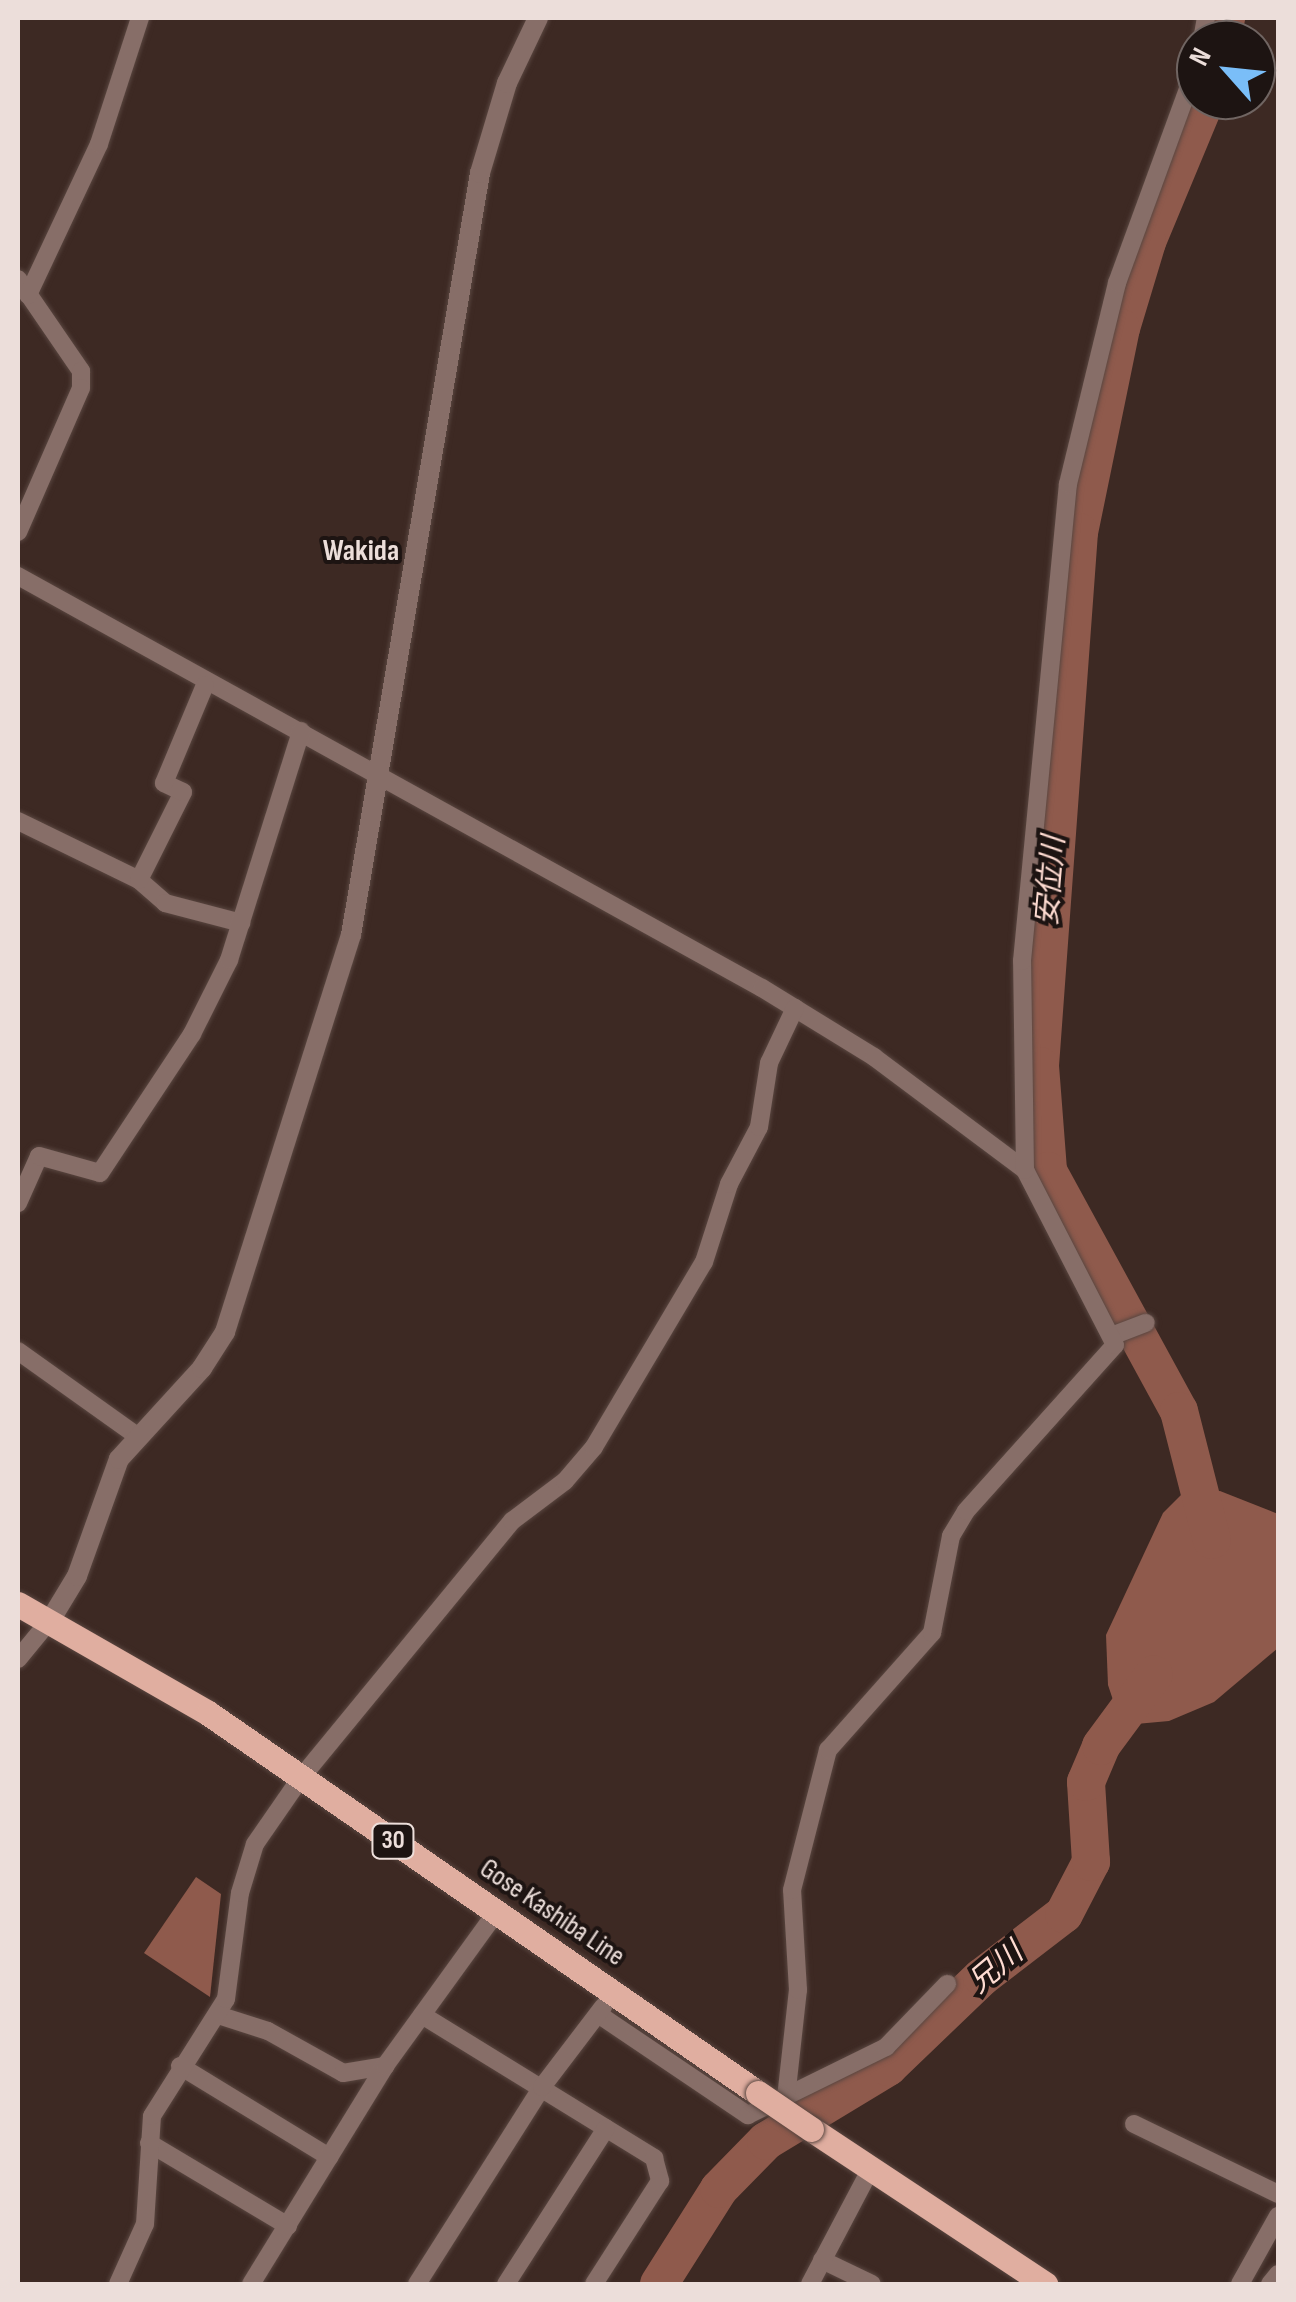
<!DOCTYPE html>
<meta charset="utf-8">
<style>
body{margin:0}
#map{position:relative;width:1296px;height:2302px;overflow:hidden;background:#3d2923;font-family:"Sofia Sans Condensed","Noto Sans JP",sans-serif}
div>[style]{position:absolute}
.water>*{inset:0;background:#8f5a4c}
.river>*{height:38px;margin:-19px;padding:0 19px;transform-origin:19px;border-radius:19px;background:#8f5a4c}
.roads{filter:drop-shadow(0 0 2px #594640) drop-shadow(0 0 2px #594640)}
.minor>*{height:18px;margin:-9px;padding:0 9px;transform-origin:9px;border-radius:9px;background:#876e68}
.tertiary>*{height:20px;margin:-10px;padding:0 10px;transform-origin:10px;border-radius:10px;background:#876e68}
.primary>*{height:25px;margin:-12.5px;padding:0 12.5px;transform-origin:12.5px;border-radius:12.5px;background:#e0aea0}
.bridges{filter:drop-shadow(0 0 2px #594640) drop-shadow(0 0 2px #594640)}
.primary-bridge>*{height:25px;margin:-12.5px;padding:0 12.5px;transform-origin:12.5px;border-radius:12.5px;background:#e0aea0}
span{translate:-50% -50%;white-space:nowrap;text-align:center;line-height:1.15;-webkit-text-stroke:8px #1d1412;paint-order:stroke}
.shield-label span{padding:2px 8px;background:#1d1412;border:2px solid;border-radius:8px;-webkit-text-stroke-width:0}
.shield-label{font-size:25px;color:#ecdeda;font-weight:700}
.street-label{font-size:28px;color:#ecdeda}
.neighbourhood-label{font-size:30px;color:#ecdeda;font-weight:700}
.water-label{font-size:30px;color:#fedbd1;font-style:italic}
.frame{position:absolute;inset:0;border:20px solid #ecdeda;pointer-events:none}
.north{position:absolute;left:1176px;top:20px;width:100px;height:100px;box-sizing:border-box;background:#1d1412;border:2px solid #706562;border-radius:50%;rotate:297deg;font-size:28px;font-weight:700;line-height:40px;text-align:center;color:#ecdeda}
.north::after{content:'';display:block;margin:auto;width:35px;height:45px;background:#7abef8;clip-path:polygon(50% 0,100% 100%,50% 72%,0 100%)}
</style>
<div id="map">
<div class="water">
<div style="clip-path:polygon(1220px 1491px,1278px 1514px,1278px 1648px,1214px 1702px,1169px 1721px,1136px 1724px,1117px 1712px,1108px 1685px,1106px 1635px,1163px 1513px,1182px 1494px)"></div>
<div style="clip-path:polygon(196px 1877px,221px 1894px,210px 1997px,144px 1953px)"></div>
</div>
<div class="river">
<div style="left:1221px;top:40px;width:23px;rotate:-77deg"></div>
<div style="left:1206px;top:100px;width:154px;rotate:112.6deg"></div>
<div style="left:1147px;top:242px;width:90px;rotate:106.8deg"></div>
<div style="left:1121px;top:328px;width:208px;rotate:101.6deg"></div>
<div style="left:1079px;top:532px;width:535px;rotate:94.18deg"></div>
<div style="left:1040px;top:1066px;width:105px;rotate:85.6deg"></div>
<div style="left:1048px;top:1171px;width:273px;rotate:61.4deg"></div>
<div style="left:1179px;top:1411px;width:133px;rotate:75.7deg"></div>
<div style="left:659px;top:2284px;width:112px;rotate:-57.7deg"></div>
<div style="left:719px;top:2189px;width:67px;rotate:-45.6deg"></div>
<div style="left:766px;top:2141px;width:143px;rotate:-31.2deg"></div>
<div style="left:888px;top:2067px;width:130px;rotate:-43.8deg"></div>
<div style="left:982px;top:1977px;width:103px;rotate:-37.5deg"></div>
<div style="left:1064px;top:1914px;width:59px;rotate:-62.6deg"></div>
<div style="left:1091px;top:1862px;width:80px;rotate:-93.6deg"></div>
<div style="left:1086px;top:1782px;width:39px;rotate:-67deg"></div>
<div style="left:1101px;top:1746px;width:89px;rotate:-53.6deg"></div>
</div>
<div class="roads">
<div class="minor">
<div style="left:1202px;top:40px;width:22px;rotate:-80deg"></div>
<div style="left:18px;top:279px;width:112px;rotate:55.6deg"></div>
<div style="left:81px;top:371px;width:17px;rotate:90deg"></div>
<div style="left:81px;top:388px;width:157px;rotate:113.6deg"></div>
<div style="left:28px;top:295px;width:167px;rotate:-64.8deg"></div>
<div style="left:99px;top:144px;width:133px;rotate:-72deg"></div>
<div style="left:18px;top:576px;width:850px;rotate:28.98deg"></div>
<div style="left:762px;top:988px;width:132px;rotate:31.6deg"></div>
<div style="left:874px;top:1057px;width:189px;rotate:36.8deg"></div>
<div style="left:18px;top:821px;width:135px;rotate:26deg"></div>
<div style="left:139px;top:880px;width:35px;rotate:41deg"></div>
<div style="left:165px;top:903px;width:79px;rotate:14.7deg"></div>
<div style="left:139px;top:880px;width:98px;rotate:-63.4deg"></div>
<div style="left:183px;top:792px;width:21px;rotate:-155deg"></div>
<div style="left:164px;top:783px;width:106px;rotate:-67.3deg"></div>
<div style="left:18px;top:1203px;width:51px;rotate:-65.9deg"></div>
<div style="left:39px;top:1156px;width:63px;rotate:15.6deg"></div>
<div style="left:100px;top:1173px;width:167px;rotate:-56.5deg"></div>
<div style="left:192px;top:1034px;width:83px;rotate:-63.4deg"></div>
<div style="left:229px;top:960px;width:240px;rotate:-72.5deg"></div>
<div style="left:1114px;top:1335px;width:34px;rotate:-21deg"></div>
<div style="left:18px;top:1351px;width:146px;rotate:35.5deg"></div>
<div style="left:18px;top:1659px;width:52px;rotate:-50.5deg"></div>
<div style="left:598px;top:2014px;width:181px;rotate:34deg"></div>
<div style="left:748px;top:2115px;width:154px;rotate:-26.2deg"></div>
<div style="left:886px;top:2047px;width:88px;rotate:-45.9deg"></div>
<div style="left:218px;top:2015px;width:52px;rotate:17.7deg"></div>
<div style="left:268px;top:2031px;width:86px;rotate:29.2deg"></div>
<div style="left:343px;top:2073px;width:43px;rotate:-9.5deg"></div>
<div style="left:422px;top:2015px;width:273px;rotate:31.6deg"></div>
<div style="left:654px;top:2158px;width:24px;rotate:75deg"></div>
<div style="left:660px;top:2181px;width:122px;rotate:122.7deg"></div>
<div style="left:180px;top:2066px;width:175px;rotate:31.4deg"></div>
<div style="left:786px;top:2098px;width:109px;rotate:-83.7deg"></div>
<div style="left:798px;top:1990px;width:100px;rotate:-93.4deg"></div>
<div style="left:792px;top:1890px;width:145px;rotate:-75.6deg"></div>
<div style="left:828px;top:1750px;width:157px;rotate:-48.4deg"></div>
<div style="left:932px;top:1633px;width:99px;rotate:-78.9deg"></div>
<div style="left:951px;top:1536px;width:29px;rotate:-59deg"></div>
<div style="left:966px;top:1511px;width:223px;rotate:-48.1deg"></div>
<div style="left:1115px;top:1345px;width:197px;rotate:-117.2deg"></div>
<div style="left:1025px;top:1170px;width:209px;rotate:-90.8deg"></div>
<div style="left:1022px;top:961px;width:479px;rotate:-84.5deg"></div>
<div style="left:1068px;top:484px;width:207px;rotate:-76.3deg"></div>
<div style="left:1117px;top:283px;width:230px;rotate:-69.9deg"></div>
<div style="left:1134px;top:2124px;width:160px;rotate:25.9deg"></div>
<div style="left:149px;top:2143px;width:162px;rotate:30.8deg"></div>
<div style="left:822px;top:2260px;width:55px;rotate:25.6deg"></div>
<div style="left:118px;top:2284px;width:66px;rotate:-65.8deg"></div>
<div style="left:145px;top:2224px;width:108px;rotate:-86.3deg"></div>
<div style="left:152px;top:2116px;width:138px;rotate:-57.7deg"></div>
<div style="left:226px;top:1999px;width:107px;rotate:-82.5deg"></div>
<div style="left:240px;top:1893px;width:51px;rotate:-73deg"></div>
<div style="left:255px;top:1844px;width:79px;rotate:-55.3deg"></div>
<div style="left:300px;top:1779px;width:334px;rotate:-50.6deg"></div>
<div style="left:512px;top:1521px;width:66px;rotate:-37deg"></div>
<div style="left:565px;top:1481px;width:45px;rotate:-49.5deg"></div>
<div style="left:594px;top:1447px;width:215px;rotate:-59.3deg"></div>
<div style="left:704px;top:1262px;width:82px;rotate:-72.2deg"></div>
<div style="left:729px;top:1184px;width:64px;rotate:-62.2deg"></div>
<div style="left:759px;top:1127px;width:65px;rotate:-81.1deg"></div>
<div style="left:769px;top:1063px;width:61px;rotate:-64.7deg"></div>
<div style="left:251px;top:2284px;width:256px;rotate:-58.4deg"></div>
<div style="left:385px;top:2066px;width:191px;rotate:-54.1deg"></div>
<div style="left:417px;top:2284px;width:233px;rotate:-57.6deg"></div>
<div style="left:542px;top:2087px;width:101px;rotate:-52.7deg"></div>
<div style="left:506px;top:2284px;width:185px;rotate:-57.3deg"></div>
<div style="left:810px;top:2284px;width:129px;rotate:-62.2deg"></div>
<div style="left:1240px;top:2284px;width:78px;rotate:-60.8deg"></div>
<div style="left:1270px;top:2284px;width:13px;rotate:-51deg"></div>
</div>
<div class="tertiary">
<div style="left:51px;top:1619px;width:50px;rotate:-58.8deg"></div>
<div style="left:77px;top:1576px;width:124px;rotate:-70.3deg"></div>
<div style="left:119px;top:1459px;width:123px;rotate:-47.6deg"></div>
<div style="left:202px;top:1368px;width:43px;rotate:-57.4deg"></div>
<div style="left:225px;top:1332px;width:417px;rotate:-72.4deg"></div>
<div style="left:351px;top:935px;width:773px;rotate:-80.39deg"></div>
<div style="left:480px;top:173px;width:94px;rotate:-73.3deg"></div>
<div style="left:507px;top:83px;width:72px;rotate:-64.5deg"></div>
</div>
<div class="primary">
<div style="left:18px;top:1604px;width:219px;rotate:29.8deg"></div>
<div style="left:208px;top:1713px;width:669px;rotate:34.64deg"></div>
<div style="left:811px;top:2129px;width:281px;rotate:33.5deg"></div>
</div>
</div>
<div class="bridges">
<div class="primary-bridge">
<div style="left:758px;top:2093px;width:64px;rotate:34.2deg"></div>
</div>
</div>
<div class="shield-label">
<span style="left:393px;top:1841px">30</span>
</div>
<div class="street-label">
<span style="left:552px;top:1913px;rotate:34deg">Gose Kashiba Line</span>
</div>
<div class="neighbourhood-label">
<span style="left:361px;top:551px">Wakida</span>
</div>
<div class="water-label">
<span style="left:1051px;top:881px;rotate:-85deg">安位川</span>
<span style="left:996px;top:1968px;rotate:-40deg">兄川</span>
</div>
<div class="frame"></div>
<div class="north">N</div>
</div>
